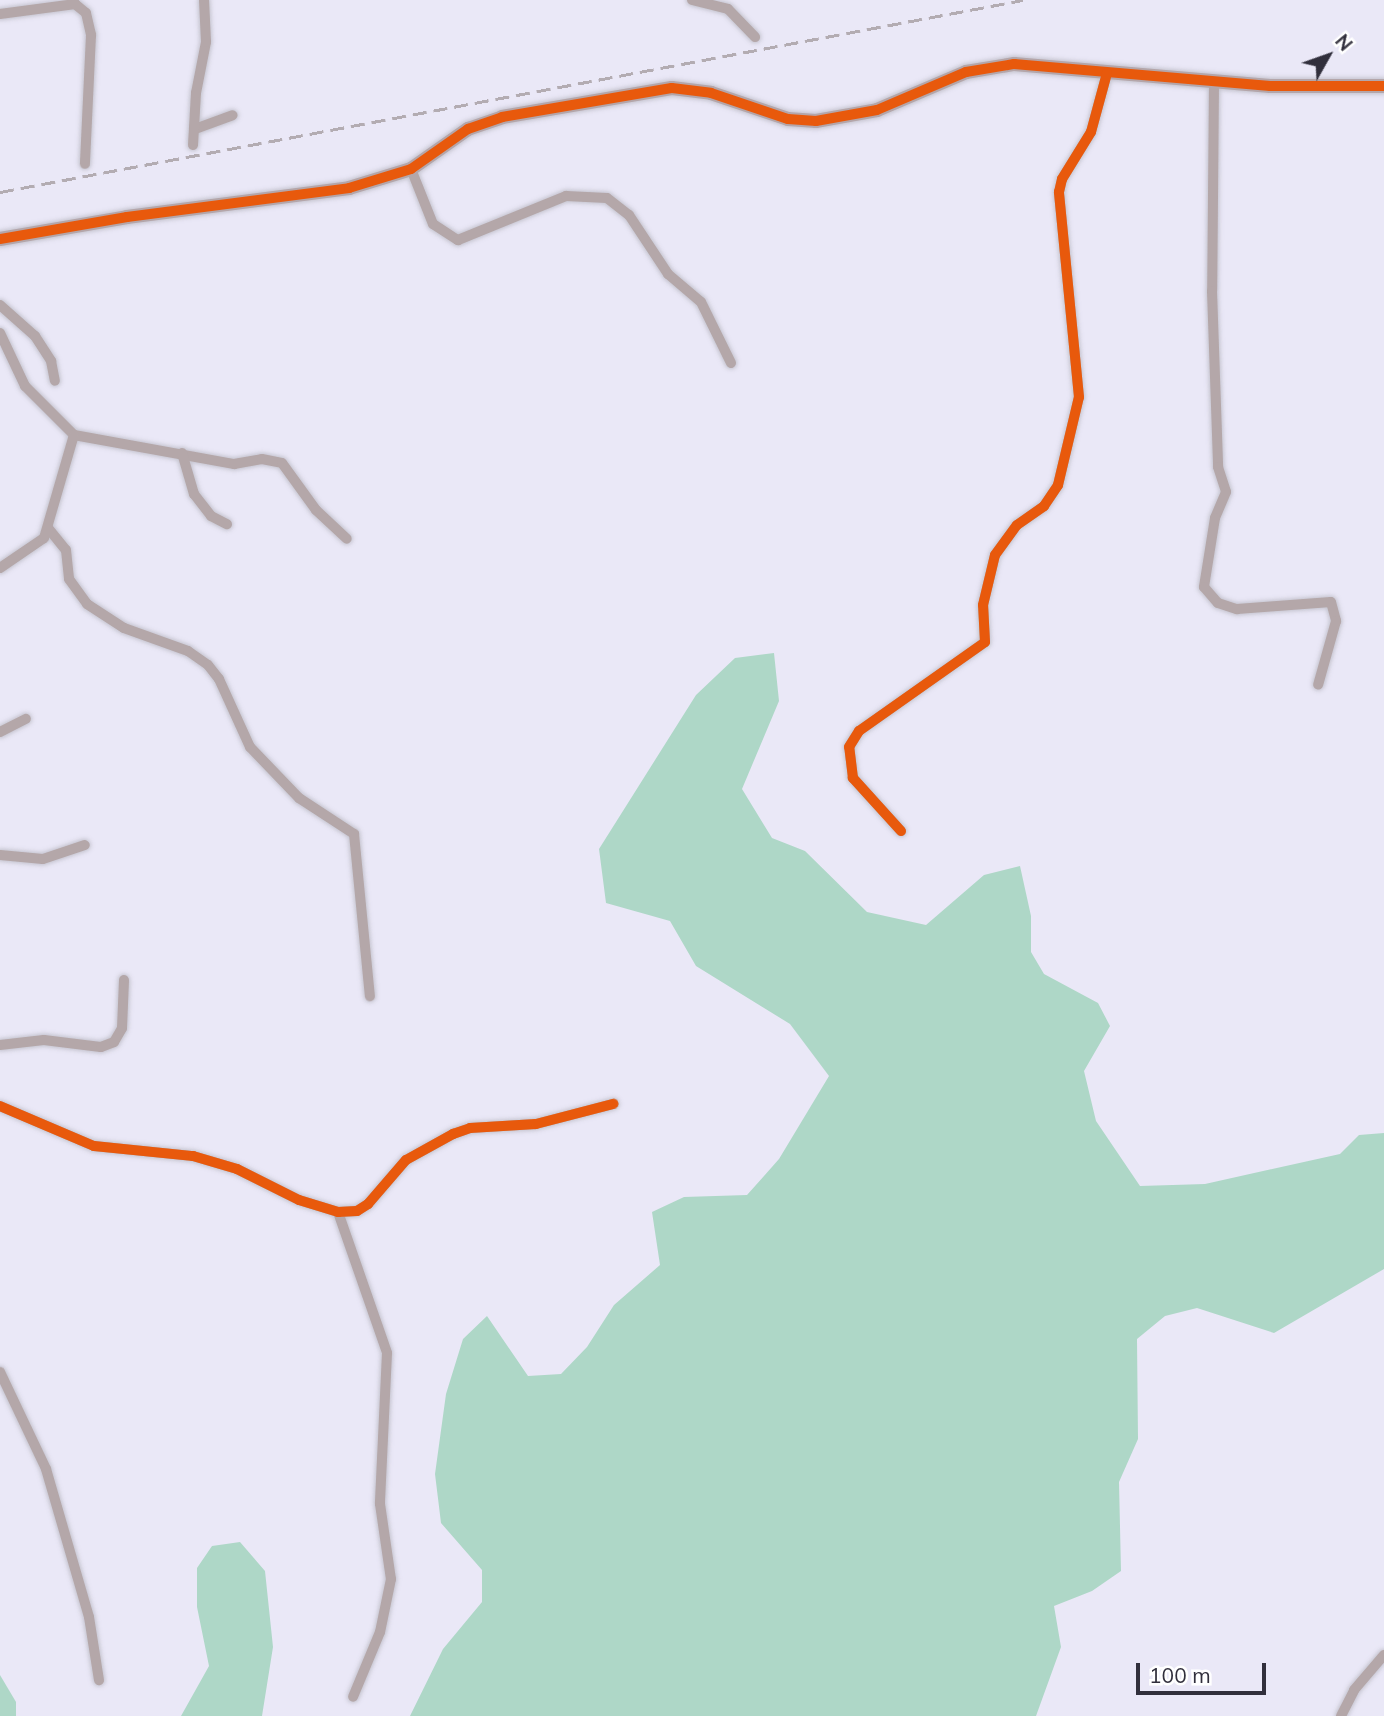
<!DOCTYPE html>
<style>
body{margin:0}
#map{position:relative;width:1384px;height:1716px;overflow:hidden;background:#eae8f7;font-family:Mulish,sans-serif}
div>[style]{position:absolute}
.green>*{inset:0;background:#aed7c7}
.roads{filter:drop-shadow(0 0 2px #c6c5d0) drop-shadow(0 0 2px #c6c5d0)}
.street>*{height:10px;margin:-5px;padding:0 5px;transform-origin:5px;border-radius:5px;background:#b4a7a9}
.secondary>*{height:14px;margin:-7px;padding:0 7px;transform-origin:7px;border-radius:7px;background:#b4a6aa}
.rail>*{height:2.5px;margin-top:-1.25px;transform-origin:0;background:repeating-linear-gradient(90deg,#b3acb2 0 14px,transparent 0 21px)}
.cycleway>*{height:10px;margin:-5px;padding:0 5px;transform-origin:5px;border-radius:5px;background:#e8590c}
span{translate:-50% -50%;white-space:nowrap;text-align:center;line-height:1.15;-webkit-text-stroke:5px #fff;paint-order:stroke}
.north{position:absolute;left:1293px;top:21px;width:70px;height:70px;-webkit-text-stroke:5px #fff;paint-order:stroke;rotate:50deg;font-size:19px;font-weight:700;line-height:28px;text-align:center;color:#312f3c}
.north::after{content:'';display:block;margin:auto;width:24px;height:32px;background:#312f3c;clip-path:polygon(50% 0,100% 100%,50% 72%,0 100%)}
.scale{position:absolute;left:1136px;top:1663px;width:130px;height:32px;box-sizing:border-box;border:4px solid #312f3c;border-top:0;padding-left:9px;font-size:21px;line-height:24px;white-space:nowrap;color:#312f3c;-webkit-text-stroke:5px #fff;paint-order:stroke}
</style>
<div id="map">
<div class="green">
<div style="clip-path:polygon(774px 653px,779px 701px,742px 789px,772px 838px,805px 851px,867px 912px,926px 925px,984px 875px,1020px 866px,1031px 916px,1031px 952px,1044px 974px,1098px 1003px,1110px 1026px,1084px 1071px,1096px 1121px,1140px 1186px,1205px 1184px,1340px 1154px,1359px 1135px,1384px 1133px,1384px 1269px,1274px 1333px,1197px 1308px,1165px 1316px,1137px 1339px,1138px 1439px,1119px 1482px,1121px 1571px,1092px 1591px,1054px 1606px,1061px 1647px,1036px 1716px,410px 1716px,443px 1649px,482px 1602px,482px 1570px,441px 1523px,435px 1474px,446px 1394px,463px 1339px,487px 1316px,528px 1376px,561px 1374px,587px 1347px,614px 1305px,660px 1265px,652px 1212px,684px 1197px,747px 1195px,779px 1159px,829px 1076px,790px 1024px,696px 966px,670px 921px,606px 903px,599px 849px,696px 695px,735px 658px)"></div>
<div style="clip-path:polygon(240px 1542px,265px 1571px,273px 1647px,262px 1716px,181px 1716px,209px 1666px,197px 1607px,197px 1568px,212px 1546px)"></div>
<div style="clip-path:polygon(0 1675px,16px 1702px,16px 1716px,0 1716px)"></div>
</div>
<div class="roads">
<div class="street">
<div style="left:692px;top:0;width:37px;rotate:14deg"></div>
<div style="left:728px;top:9px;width:39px;rotate:46deg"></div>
<div style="left:0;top:14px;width:76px;rotate:-7.6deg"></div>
<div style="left:75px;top:4px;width:14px;rotate:39deg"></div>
<div style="left:86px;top:13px;width:23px;rotate:77deg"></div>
<div style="left:91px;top:35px;width:129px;rotate:92.7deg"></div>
<div style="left:1214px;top:82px;width:209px;rotate:90.5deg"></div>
<div style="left:1212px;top:291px;width:176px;rotate:88deg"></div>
<div style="left:1218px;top:467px;width:26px;rotate:72deg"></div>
<div style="left:1226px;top:492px;width:28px;rotate:113deg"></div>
<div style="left:1215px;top:518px;width:70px;rotate:99.1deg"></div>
<div style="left:1204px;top:587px;width:21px;rotate:49deg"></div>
<div style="left:1218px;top:603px;width:20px;rotate:18deg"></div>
<div style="left:1237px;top:609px;width:94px;rotate:-4.3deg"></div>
<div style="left:1331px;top:602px;width:20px;rotate:75deg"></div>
<div style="left:1336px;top:621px;width:66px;rotate:105.7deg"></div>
<div style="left:195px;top:129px;width:40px;rotate:-20.2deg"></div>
<div style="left:193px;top:145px;width:52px;rotate:-86.7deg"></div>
<div style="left:196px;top:93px;width:52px;rotate:-78.9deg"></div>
<div style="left:206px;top:42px;width:42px;rotate:-92.7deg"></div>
<div style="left:411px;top:169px;width:59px;rotate:68.2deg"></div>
<div style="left:433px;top:224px;width:30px;rotate:33deg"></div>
<div style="left:458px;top:240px;width:117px;rotate:-22.2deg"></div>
<div style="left:566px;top:196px;width:41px;rotate:2.8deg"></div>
<div style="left:607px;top:198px;width:28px;rotate:38deg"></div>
<div style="left:629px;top:215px;width:71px;rotate:56.5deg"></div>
<div style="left:668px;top:274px;width:43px;rotate:40.3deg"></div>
<div style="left:701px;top:302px;width:68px;rotate:63.8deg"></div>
<div style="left:0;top:305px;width:47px;rotate:41.5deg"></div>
<div style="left:35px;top:336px;width:30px;rotate:57deg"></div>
<div style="left:51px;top:361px;width:20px;rotate:79deg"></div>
<div style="left:0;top:333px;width:59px;rotate:64.7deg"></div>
<div style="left:25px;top:386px;width:69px;rotate:45deg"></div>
<div style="left:74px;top:435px;width:163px;rotate:10.3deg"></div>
<div style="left:234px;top:464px;width:28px;rotate:-10deg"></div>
<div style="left:262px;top:459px;width:20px;rotate:11deg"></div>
<div style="left:282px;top:463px;width:58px;rotate:54.1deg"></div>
<div style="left:316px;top:510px;width:42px;rotate:43.1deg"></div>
<div style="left:182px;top:453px;width:43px;rotate:73.7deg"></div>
<div style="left:194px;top:494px;width:28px;rotate:52deg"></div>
<div style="left:211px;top:516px;width:18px;rotate:27deg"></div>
<div style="left:48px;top:528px;width:28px;rotate:51deg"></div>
<div style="left:66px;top:550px;width:29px;rotate:84deg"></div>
<div style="left:69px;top:579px;width:31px;rotate:54deg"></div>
<div style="left:87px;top:604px;width:44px;rotate:33deg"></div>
<div style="left:124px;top:628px;width:68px;rotate:19.8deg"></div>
<div style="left:188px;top:651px;width:24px;rotate:35deg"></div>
<div style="left:208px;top:665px;width:18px;rotate:52deg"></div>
<div style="left:219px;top:679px;width:75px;rotate:65.5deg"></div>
<div style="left:250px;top:747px;width:71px;rotate:46.1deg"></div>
<div style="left:299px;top:798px;width:66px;rotate:33.2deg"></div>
<div style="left:354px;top:834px;width:163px;rotate:84.4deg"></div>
<div style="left:0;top:568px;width:53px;rotate:-34.3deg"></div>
<div style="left:44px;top:538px;width:107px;rotate:-73.8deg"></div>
<div style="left:0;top:732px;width:29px;rotate:-27deg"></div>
<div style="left:901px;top:831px;width:72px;rotate:-132.2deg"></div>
<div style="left:853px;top:778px;width:31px;rotate:-97deg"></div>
<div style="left:849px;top:747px;width:19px;rotate:-58deg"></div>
<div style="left:859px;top:731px;width:154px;rotate:-35.2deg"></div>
<div style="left:985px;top:642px;width:37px;rotate:-93deg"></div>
<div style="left:983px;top:605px;width:51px;rotate:-76.5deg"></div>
<div style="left:995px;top:555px;width:37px;rotate:-54deg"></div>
<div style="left:1017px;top:525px;width:33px;rotate:-35deg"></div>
<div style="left:1044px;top:506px;width:25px;rotate:-56deg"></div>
<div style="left:1058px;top:485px;width:90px;rotate:-76.6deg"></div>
<div style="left:1079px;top:397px;width:206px;rotate:-95.6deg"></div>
<div style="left:1059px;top:192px;width:13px;rotate:-77deg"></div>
<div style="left:1062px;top:179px;width:55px;rotate:-58.3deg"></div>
<div style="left:1091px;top:132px;width:61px;rotate:-74.8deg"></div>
<div style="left:0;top:855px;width:43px;rotate:5.3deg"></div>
<div style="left:43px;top:859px;width:44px;rotate:-18.4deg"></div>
<div style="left:0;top:1045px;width:44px;rotate:-6.5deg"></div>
<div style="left:44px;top:1040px;width:57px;rotate:7deg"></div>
<div style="left:101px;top:1047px;width:14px;rotate:-21deg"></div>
<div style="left:114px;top:1042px;width:16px;rotate:-60deg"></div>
<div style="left:122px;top:1028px;width:48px;rotate:-87.6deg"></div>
<div style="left:0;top:1106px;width:102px;rotate:23.1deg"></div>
<div style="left:94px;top:1146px;width:100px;rotate:5.8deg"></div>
<div style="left:193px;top:1156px;width:46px;rotate:16.5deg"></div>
<div style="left:237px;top:1169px;width:69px;rotate:26.6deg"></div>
<div style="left:299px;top:1200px;width:41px;rotate:17.1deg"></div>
<div style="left:338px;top:1212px;width:19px;rotate:-3deg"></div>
<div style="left:357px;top:1211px;width:13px;rotate:-32deg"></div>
<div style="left:368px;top:1204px;width:58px;rotate:-49.2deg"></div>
<div style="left:406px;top:1160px;width:54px;rotate:-29deg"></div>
<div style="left:453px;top:1134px;width:18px;rotate:-19deg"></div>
<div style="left:470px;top:1128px;width:66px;rotate:-3.5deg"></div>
<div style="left:536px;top:1124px;width:80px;rotate:-14.6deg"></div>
<div style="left:338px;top:1212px;width:149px;rotate:70.8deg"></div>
<div style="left:387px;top:1353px;width:151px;rotate:92.7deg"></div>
<div style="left:380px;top:1504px;width:76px;rotate:81.7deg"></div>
<div style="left:391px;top:1579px;width:54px;rotate:101.7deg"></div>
<div style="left:380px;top:1632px;width:70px;rotate:112.6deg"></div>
<div style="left:0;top:1372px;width:107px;rotate:64.6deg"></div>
<div style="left:46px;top:1469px;width:154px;rotate:73.8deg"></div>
<div style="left:89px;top:1617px;width:64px;rotate:81deg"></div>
<div style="left:1341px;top:1716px;width:29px;rotate:-63deg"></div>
<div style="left:1354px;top:1690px;width:46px;rotate:-49.4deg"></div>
</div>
<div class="secondary">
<div style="left:0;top:239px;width:129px;rotate:-9.8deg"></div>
<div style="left:127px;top:217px;width:224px;rotate:-7.4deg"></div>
<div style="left:349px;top:188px;width:65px;rotate:-17deg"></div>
<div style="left:411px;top:169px;width:70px;rotate:-35.1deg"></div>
<div style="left:468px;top:129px;width:36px;rotate:-19deg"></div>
<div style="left:502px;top:117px;width:172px;rotate:-9.7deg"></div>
<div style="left:672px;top:88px;width:39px;rotate:7deg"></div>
<div style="left:711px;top:93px;width:81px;rotate:18.7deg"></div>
<div style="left:788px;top:119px;width:28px;rotate:4deg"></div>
<div style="left:816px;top:121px;width:62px;rotate:-10.2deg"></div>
<div style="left:877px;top:110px;width:97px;rotate:-23.1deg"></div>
<div style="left:966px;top:72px;width:49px;rotate:-9.5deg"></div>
<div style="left:1014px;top:64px;width:257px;rotate:4.9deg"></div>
<div style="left:1270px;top:86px;width:114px"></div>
</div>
</div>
<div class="rail">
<div style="left:0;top:192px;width:1041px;rotate:-10.63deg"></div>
</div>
<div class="cycleway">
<div style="left:0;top:239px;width:129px;rotate:-9.8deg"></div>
<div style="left:127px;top:217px;width:224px;rotate:-7.4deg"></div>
<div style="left:349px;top:188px;width:65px;rotate:-17deg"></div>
<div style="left:411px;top:169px;width:70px;rotate:-35.1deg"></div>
<div style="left:468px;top:129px;width:36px;rotate:-19deg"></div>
<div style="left:502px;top:117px;width:172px;rotate:-9.7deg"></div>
<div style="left:672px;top:88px;width:39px;rotate:7deg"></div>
<div style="left:711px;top:93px;width:81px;rotate:18.7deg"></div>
<div style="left:788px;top:119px;width:28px;rotate:4deg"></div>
<div style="left:816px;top:121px;width:62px;rotate:-10.2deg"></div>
<div style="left:877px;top:110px;width:97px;rotate:-23.1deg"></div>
<div style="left:966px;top:72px;width:49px;rotate:-9.5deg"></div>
<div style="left:1014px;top:64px;width:257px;rotate:4.9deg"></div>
<div style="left:1270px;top:86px;width:114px"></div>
<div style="left:901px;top:831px;width:72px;rotate:-132.2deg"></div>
<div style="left:853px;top:778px;width:31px;rotate:-97deg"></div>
<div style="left:849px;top:747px;width:19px;rotate:-58deg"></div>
<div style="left:859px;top:731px;width:154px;rotate:-35.2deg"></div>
<div style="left:985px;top:642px;width:37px;rotate:-93deg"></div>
<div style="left:983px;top:605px;width:51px;rotate:-76.5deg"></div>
<div style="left:995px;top:555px;width:37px;rotate:-54deg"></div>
<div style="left:1017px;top:525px;width:33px;rotate:-35deg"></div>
<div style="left:1044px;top:506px;width:25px;rotate:-56deg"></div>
<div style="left:1058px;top:485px;width:90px;rotate:-76.6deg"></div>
<div style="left:1079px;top:397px;width:206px;rotate:-95.6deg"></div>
<div style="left:1059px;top:192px;width:13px;rotate:-77deg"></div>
<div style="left:1062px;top:179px;width:55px;rotate:-58.3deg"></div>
<div style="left:1091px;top:132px;width:61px;rotate:-74.8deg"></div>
<div style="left:0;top:1106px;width:102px;rotate:23.1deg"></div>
<div style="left:94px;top:1146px;width:100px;rotate:5.8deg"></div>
<div style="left:193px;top:1156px;width:46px;rotate:16.5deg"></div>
<div style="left:237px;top:1169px;width:69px;rotate:26.6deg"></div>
<div style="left:299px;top:1200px;width:41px;rotate:17.1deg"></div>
<div style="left:338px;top:1212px;width:19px;rotate:-3deg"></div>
<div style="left:357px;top:1211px;width:13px;rotate:-32deg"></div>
<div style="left:368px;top:1204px;width:58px;rotate:-49.2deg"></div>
<div style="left:406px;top:1160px;width:54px;rotate:-29deg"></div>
<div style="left:453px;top:1134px;width:18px;rotate:-19deg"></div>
<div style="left:470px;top:1128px;width:66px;rotate:-3.5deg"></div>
<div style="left:536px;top:1124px;width:80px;rotate:-14.6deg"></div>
</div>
<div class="north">N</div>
<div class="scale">100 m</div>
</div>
